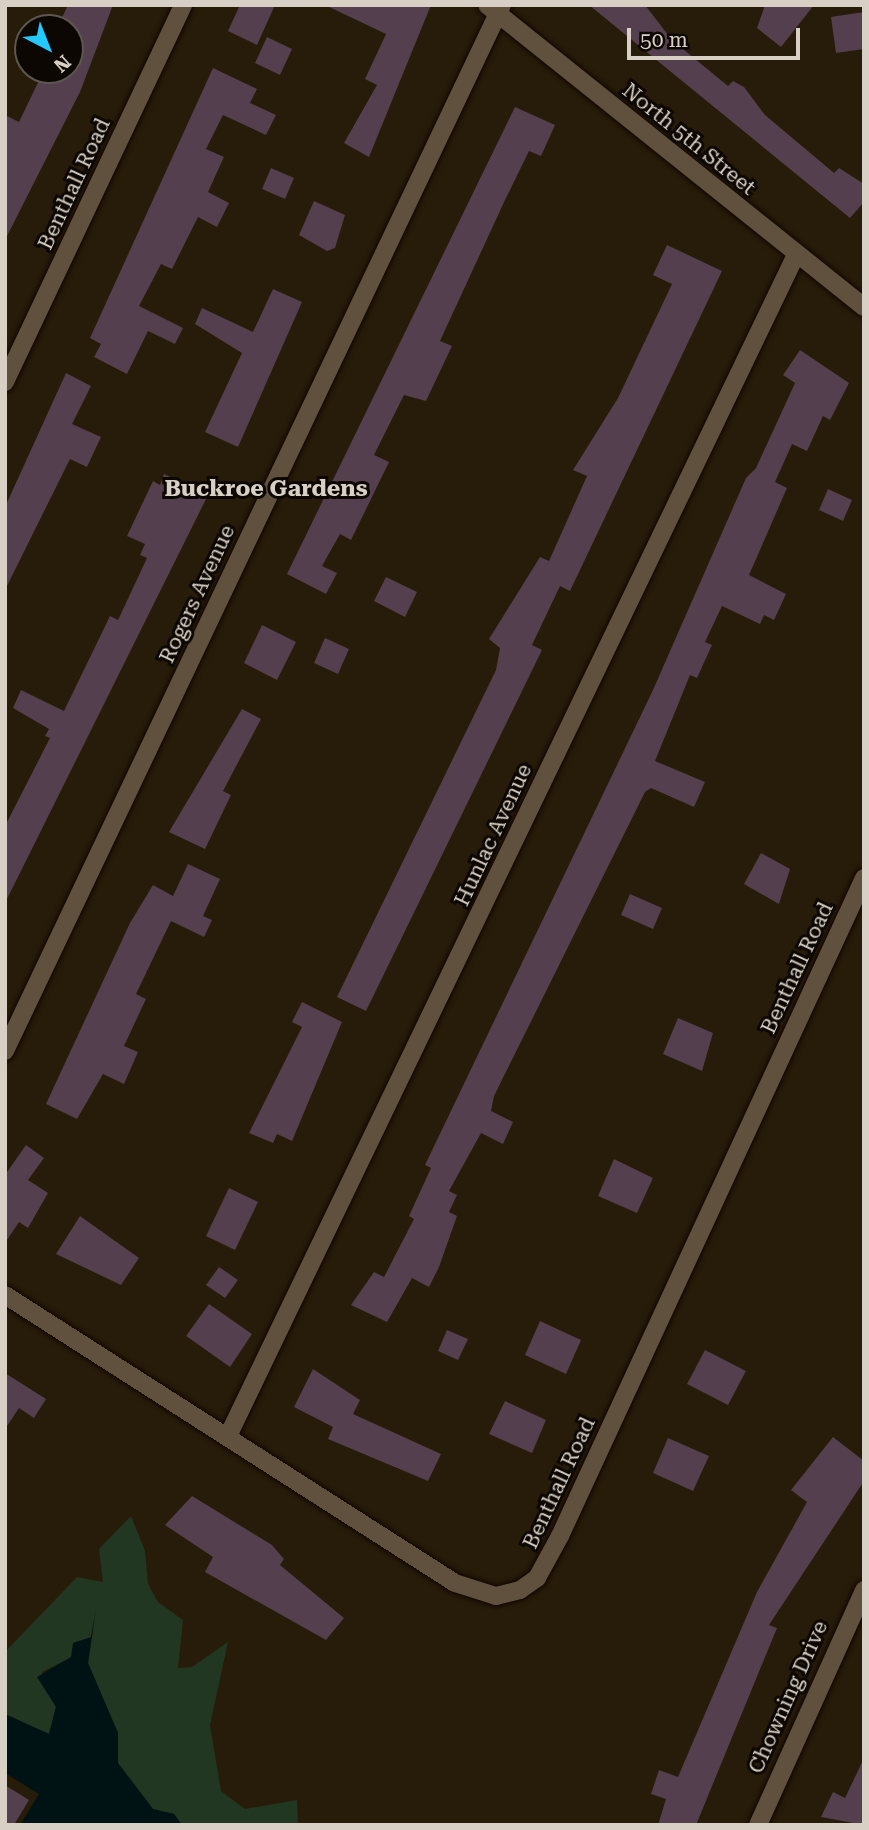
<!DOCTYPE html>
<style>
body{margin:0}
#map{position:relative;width:869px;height:1830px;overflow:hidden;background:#271b09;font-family:"Roboto Serif",serif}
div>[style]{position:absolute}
.green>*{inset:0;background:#223722}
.water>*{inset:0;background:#001314}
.pier>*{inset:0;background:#271b09}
.building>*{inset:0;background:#533f4d}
.roads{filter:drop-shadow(0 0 2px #100600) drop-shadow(0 0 2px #100600)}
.minor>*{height:18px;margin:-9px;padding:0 9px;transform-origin:9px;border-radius:9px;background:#5f513e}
span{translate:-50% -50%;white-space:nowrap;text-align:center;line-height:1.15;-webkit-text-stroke:6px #0c0702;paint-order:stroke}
.street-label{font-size:21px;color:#d8d0c5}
.neighbourhood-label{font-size:23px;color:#d8d0c5;font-weight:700}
.frame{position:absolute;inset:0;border:7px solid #d8d0c5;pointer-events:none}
.north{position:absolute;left:14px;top:14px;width:70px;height:70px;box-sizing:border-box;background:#0c0702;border:2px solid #5e5750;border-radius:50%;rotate:138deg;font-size:19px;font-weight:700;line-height:28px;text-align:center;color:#d8d0c5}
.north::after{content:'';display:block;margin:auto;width:24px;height:32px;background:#23c9fe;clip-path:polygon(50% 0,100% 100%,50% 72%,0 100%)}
.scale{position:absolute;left:627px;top:28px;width:173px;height:32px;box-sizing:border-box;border:4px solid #d8d0c5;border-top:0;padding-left:9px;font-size:21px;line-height:24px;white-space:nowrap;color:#d8d0c5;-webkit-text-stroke:5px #0c0702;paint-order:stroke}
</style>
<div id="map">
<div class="green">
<div style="clip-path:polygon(131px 1516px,145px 1551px,148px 1584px,158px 1602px,183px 1620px,178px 1668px,192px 1667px,228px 1642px,210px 1725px,221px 1791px,245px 1809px,297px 1800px,298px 1825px,182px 1825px,174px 1814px,153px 1809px,118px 1763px,118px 1733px,88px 1663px,95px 1618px,91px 1637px,72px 1657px,42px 1672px,56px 1707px,49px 1734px,5px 1714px,5px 1652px,77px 1577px,103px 1582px,99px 1549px)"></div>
</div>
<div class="water">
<div style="clip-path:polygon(96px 1608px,88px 1663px,118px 1733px,118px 1763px,153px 1809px,174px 1814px,182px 1825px,5px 1825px,5px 1714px,49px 1734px,56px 1707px,37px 1677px,71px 1657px,73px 1643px,91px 1637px)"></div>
</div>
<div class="pier">
<div style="clip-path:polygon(5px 1773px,39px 1794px,20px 1825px,5px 1825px)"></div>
</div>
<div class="building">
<div style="clip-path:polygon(68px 5px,113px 5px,80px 92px,5px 240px,5px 115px,19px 122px,44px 70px,70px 70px,70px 28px,57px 28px)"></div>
<div style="clip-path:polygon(240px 5px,275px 5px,257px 45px,228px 31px)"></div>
<div style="clip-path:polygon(325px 5px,431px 5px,369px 157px,344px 143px,377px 85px,365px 79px,386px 34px)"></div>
<div style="clip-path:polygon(589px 5px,645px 5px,672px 40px,728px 86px,733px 81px,744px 87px,765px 115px,834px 173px,839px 168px,864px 184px,864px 202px,850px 218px)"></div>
<div style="clip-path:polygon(765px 5px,814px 5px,781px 47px,757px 28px)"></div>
<div style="clip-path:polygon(864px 12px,864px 49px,836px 53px,831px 17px)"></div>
<div style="clip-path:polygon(267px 37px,292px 49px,280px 75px,255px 63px)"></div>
<div style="clip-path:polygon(213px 68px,257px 89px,250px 103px,276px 115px,266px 135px,223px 115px,206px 149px,224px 157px,208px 192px,229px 203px,217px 227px,198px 217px,172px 269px,161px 264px,139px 306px,183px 328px,175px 344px,148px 331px,127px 374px,94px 357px,101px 344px,90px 338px)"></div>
<div style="clip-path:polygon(515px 107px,555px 125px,541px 156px,529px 151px,505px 200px,440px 341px,452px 346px,426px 401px,404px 395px,374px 455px,389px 462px,351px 540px,340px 534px,322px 566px,337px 573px,326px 594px,287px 574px)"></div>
<div style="clip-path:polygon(271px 168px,294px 178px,285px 199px,262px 189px)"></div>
<div style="clip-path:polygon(314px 201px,345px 215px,335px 248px,327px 251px,299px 235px)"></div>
<div style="clip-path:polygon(667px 245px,722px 271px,570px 591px,560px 586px,532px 645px,542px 650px,366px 1011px,337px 997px,496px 670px,500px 648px,489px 639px,540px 557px,549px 561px,587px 476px,573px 470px,618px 398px,672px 284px,653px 275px)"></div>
<div style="clip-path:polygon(273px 289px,302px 302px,238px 447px,205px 432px,242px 353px,195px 324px,202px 308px,253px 332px)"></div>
<div style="clip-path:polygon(800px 350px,849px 383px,830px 420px,823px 416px,807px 451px,792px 444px,775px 482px,787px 488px,749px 575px,786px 594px,774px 620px,764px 615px,760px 624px,722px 606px,705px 642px,712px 645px,697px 678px,690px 675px,655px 761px,705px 782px,694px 807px,651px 788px,645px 792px,494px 1096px,491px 1111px,513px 1122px,503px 1144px,481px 1133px,449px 1191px,457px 1195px,449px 1212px,457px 1216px,439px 1267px,429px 1287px,412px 1278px,387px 1322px,351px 1305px,374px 1272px,384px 1277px,414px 1219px,409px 1216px,431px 1168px,425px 1165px,653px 690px,746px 478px,756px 468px,795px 383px,783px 375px)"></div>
<div style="clip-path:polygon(66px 373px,91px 386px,72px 424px,101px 437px,87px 467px,70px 459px,5px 590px,5px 507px)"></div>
<div style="clip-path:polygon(164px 474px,208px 495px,5px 903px,5px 826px,50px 738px,45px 736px,49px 729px,13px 708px,21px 690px,64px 711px,110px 616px,118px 620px,147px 558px,140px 555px,145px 544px,127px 536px,153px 481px,160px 485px)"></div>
<div style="clip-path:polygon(828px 489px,852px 500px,843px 521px,819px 510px)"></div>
<div style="clip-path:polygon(386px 577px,417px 592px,405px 617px,374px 601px)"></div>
<div style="clip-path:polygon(262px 625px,296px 642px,277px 680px,244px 663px)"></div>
<div style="clip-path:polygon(325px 638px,349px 649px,338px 674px,314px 663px)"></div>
<div style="clip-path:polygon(242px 709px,261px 719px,223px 791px,231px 795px,205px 849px,169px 832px)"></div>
<div style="clip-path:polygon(761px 853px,790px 869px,779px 904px,744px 884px)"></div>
<div style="clip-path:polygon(188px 864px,220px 879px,203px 916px,212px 920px,204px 937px,171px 921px,136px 994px,146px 999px,124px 1046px,138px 1052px,124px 1084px,103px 1074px,77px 1119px,46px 1104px,130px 923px,153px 885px,173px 896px)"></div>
<div style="clip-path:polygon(630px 894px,662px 908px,653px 929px,621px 915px)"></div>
<div style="clip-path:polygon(302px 1002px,342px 1022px,292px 1141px,277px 1134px,273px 1143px,249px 1133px,302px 1027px,292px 1022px)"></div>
<div style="clip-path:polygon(678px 1018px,713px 1033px,702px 1071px,663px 1054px)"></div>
<div style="clip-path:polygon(26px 1145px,44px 1158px,28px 1180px,48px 1193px,28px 1228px,19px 1222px,5px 1243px,5px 1175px)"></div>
<div style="clip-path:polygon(614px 1159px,653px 1178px,637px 1213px,598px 1196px)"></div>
<div style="clip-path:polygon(229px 1188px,258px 1202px,235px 1250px,206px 1236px)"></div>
<div style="clip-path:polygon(80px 1216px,139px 1258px,121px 1285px,56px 1254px)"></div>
<div style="clip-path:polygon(219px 1267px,238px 1280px,225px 1298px,206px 1285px)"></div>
<div style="clip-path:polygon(209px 1304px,252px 1334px,230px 1367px,186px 1336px)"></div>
<div style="clip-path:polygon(540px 1321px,581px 1340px,566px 1374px,525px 1355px)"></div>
<div style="clip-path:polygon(447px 1330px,468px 1339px,458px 1360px,438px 1351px)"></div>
<div style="clip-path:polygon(705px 1350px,746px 1371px,728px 1405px,687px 1384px)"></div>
<div style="clip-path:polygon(313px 1369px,360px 1400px,353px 1414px,441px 1454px,428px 1481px,328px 1439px,333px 1427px,294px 1407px)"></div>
<div style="clip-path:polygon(5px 1373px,46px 1399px,34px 1418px,19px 1408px,5px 1429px)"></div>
<div style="clip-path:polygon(505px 1401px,546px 1420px,532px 1453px,489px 1434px)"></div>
<div style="clip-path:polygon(833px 1437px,864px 1461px,864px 1481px,769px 1625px,777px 1628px,696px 1825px,658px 1825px,666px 1799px,651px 1794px,659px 1770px,678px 1777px,757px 1592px,807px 1502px,791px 1490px)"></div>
<div style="clip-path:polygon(668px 1438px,709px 1456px,693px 1491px,653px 1473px)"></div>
<div style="clip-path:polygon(192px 1496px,272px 1545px,284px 1559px,280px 1565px,344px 1618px,326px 1640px,205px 1572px,213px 1557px,165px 1525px)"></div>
<div style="clip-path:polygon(864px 1758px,864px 1825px,821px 1817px,833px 1792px,845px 1798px)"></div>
<div style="clip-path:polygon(5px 1785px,29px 1800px,14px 1825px,5px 1825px)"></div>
</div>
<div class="roads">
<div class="minor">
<div style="left:487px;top:5px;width:483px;rotate:38.7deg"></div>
<div style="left:5px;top:382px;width:417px;rotate:-64.7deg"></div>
<div style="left:5px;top:1051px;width:1158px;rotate:-64.59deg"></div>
<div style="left:5px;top:1295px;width:534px;rotate:32.62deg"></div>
<div style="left:455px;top:1583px;width:43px;rotate:17.6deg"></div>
<div style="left:496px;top:1596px;width:25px;rotate:-14deg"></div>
<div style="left:520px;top:1590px;width:21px;rotate:-35deg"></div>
<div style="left:537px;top:1578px;width:48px;rotate:-61.3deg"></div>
<div style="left:560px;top:1536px;width:725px;rotate:-65.2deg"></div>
<div style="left:229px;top:1434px;width:1308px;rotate:-64.32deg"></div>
<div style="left:758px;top:1825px;width:258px;rotate:-65.7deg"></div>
</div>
</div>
<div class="street-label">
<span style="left:689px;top:139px;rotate:39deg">North 5th Street</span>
<span style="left:74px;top:184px;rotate:-65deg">Benthall Road</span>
<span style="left:197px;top:594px;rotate:-65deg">Rogers Avenue</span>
<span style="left:493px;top:835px;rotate:-65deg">Hunlac Avenue</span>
<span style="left:797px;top:968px;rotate:-65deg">Benthall Road</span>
<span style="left:559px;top:1483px;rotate:-65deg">Benthall Road</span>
<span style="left:788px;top:1697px;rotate:-66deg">Chowning Drive</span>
</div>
<div class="neighbourhood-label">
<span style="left:266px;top:489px">Buckroe Gardens</span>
</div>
<div class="frame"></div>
<div class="north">N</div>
<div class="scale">50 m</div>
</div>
